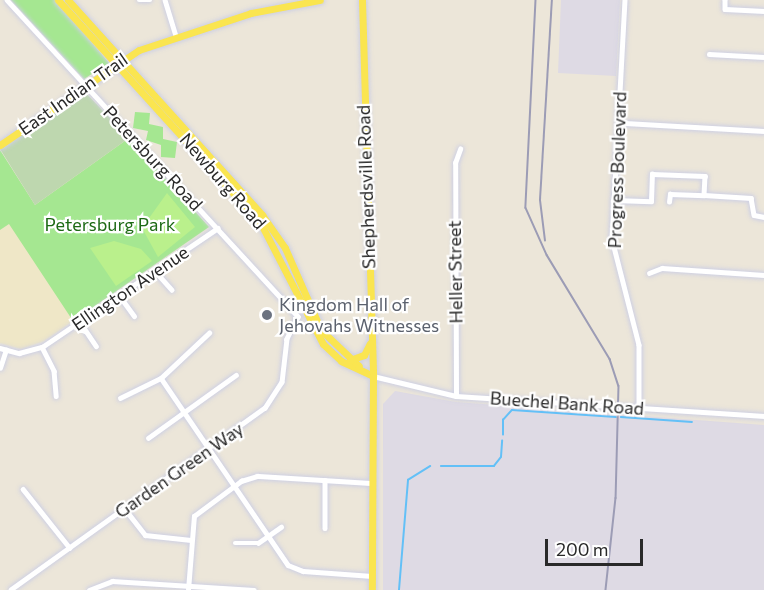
<!DOCTYPE html>
<style>
body{margin:0}
#map{position:relative;width:764px;height:590px;overflow:hidden;background:#ece6d9;font-family:Commissioner,sans-serif}
div>[style]{position:absolute}
.industrial>*{inset:0;background:#dedae4}
.education>*{inset:0;background:#efe7c7}
.green>*{inset:0;background:#a5e791}
.cemetery>*{inset:0;background:#bed7af}
.pitch>*{inset:0;background:#baf08c}
.stream>*{height:1.5px;margin:-0.75px;padding:0 0.75px;transform-origin:0.75px;border-radius:0.75px;background:#63c0f7}
.roads{filter:drop-shadow(0 0 2px #ced0e3) drop-shadow(0 0 2px #ced0e3)}
.minor>*{height:4.5px;margin:-2.25px;padding:0 2.25px;transform-origin:2.25px;border-radius:2.25px;background:#fff}
.major>*{height:7px;margin:-3.5px;padding:0 3.5px;transform-origin:3.5px;border-radius:3.5px;background:#fae550}
.rail>*{height:1.5px;margin:-0.75px;padding:0 0.75px;transform-origin:0.75px;border-radius:0.75px;background:#9c9cb5}
.dots>*{width:16px;height:16px;translate:-50% -50%;box-sizing:border-box;border:3px solid #fff;border-radius:50%}
span{translate:-50% -50%;white-space:nowrap;text-align:center;line-height:1.15;-webkit-text-stroke:4.5px #fff;paint-order:stroke}
.street-label{font-size:18px;color:#292929}
.park-label{font-size:18px;color:#1d6a14}
.worship-label{font-size:18px;color:#5b616d}
.left{translate:0 -50%;text-align:left}
.scale{position:absolute;left:545px;top:539px;width:98px;height:27px;box-sizing:border-box;border:3px solid #292929;border-top:0;padding-left:8px;font-size:18px;line-height:21px;white-space:nowrap;color:#292929;-webkit-text-stroke:4px #fff;paint-order:stroke}
</style>
<div id="map">
<div class="industrial">
<div style="clip-path:polygon(561px 0,620px 0,616px 76px,558px 73px)"></div>
<div style="clip-path:polygon(395px 391px,456px 402px,764px 425px,764px 590px,383px 590px,383px 404px)"></div>
</div>
<div class="education">
<div style="clip-path:polygon(129px 138px,209px 227px,44px 341px,21px 349px,0 343px,0 230px)"></div>
</div>
<div class="green">
<div style="clip-path:polygon(11px 0,56px 0,109px 63px,84px 79px)"></div>
<div style="clip-path:polygon(135px 112px,150px 113px,149px 124px,163px 127px,163px 139px,177px 142px,175px 158px,161px 157px,161px 145px,146px 140px,148px 131px,133px 128px)"></div>
<div style="clip-path:polygon(129px 138px,209px 227px,73px 321px,9px 224px,0 230px,0 150px,35px 205px)"></div>
</div>
<div class="cemetery">
<div style="clip-path:polygon(85px 92px,129px 138px,35px 205px,0 149px)"></div>
</div>
<div class="pitch">
<div style="clip-path:polygon(167px 193px,195px 227px,158px 257px,142px 228px)"></div>
<div style="clip-path:polygon(114px 241px,141px 249px,152px 261px,116px 286px,90px 248px)"></div>
</div>
<div class="stream">
<div style="left:621px;top:417px;width:71px;rotate:4deg"></div>
<div style="left:503px;top:435px;width:15px;rotate:-90deg"></div>
<div style="left:503px;top:420px;width:13px;rotate:-48deg"></div>
<div style="left:512px;top:410px;width:104px;rotate:3.9deg"></div>
<div style="left:441px;top:466px;width:53px"></div>
<div style="left:494px;top:466px;width:11px;rotate:-52deg"></div>
<div style="left:501px;top:457px;width:16px;rotate:-86deg"></div>
<div style="left:399px;top:590px;width:110px;rotate:-85.3deg"></div>
<div style="left:408px;top:480px;width:26px;rotate:-32deg"></div>
</div>
<div class="roads">
<div class="minor">
<div style="left:7px;top:0;width:430px;rotate:47.4deg"></div>
<div style="left:298px;top:317px;width:25px;rotate:117deg"></div>
<div style="left:287px;top:339px;width:43px;rotate:96.6deg"></div>
<div style="left:282px;top:382px;width:31px;rotate:123deg"></div>
<div style="left:265px;top:408px;width:312px;rotate:144.4deg"></div>
<div style="left:139px;top:0;width:11px"></div>
<div style="left:165px;top:0;width:38px;rotate:73deg"></div>
<div style="left:625px;top:0;width:239px;rotate:93.1deg"></div>
<div style="left:612px;top:239px;width:109px;rotate:75.7deg"></div>
<div style="left:639px;top:345px;width:63px;rotate:90deg"></div>
<div style="left:725px;top:0;width:9px;rotate:90deg"></div>
<div style="left:725px;top:9px;width:39px;rotate:3deg"></div>
<div style="left:709px;top:54px;width:55px;rotate:3.1deg"></div>
<div style="left:625px;top:123px;width:139px;rotate:3.3deg"></div>
<div style="left:613px;top:200px;width:38px;rotate:2deg"></div>
<div style="left:651px;top:201px;width:27px;rotate:-88deg"></div>
<div style="left:652px;top:174px;width:53px;rotate:2.2deg"></div>
<div style="left:705px;top:176px;width:19px;rotate:93deg"></div>
<div style="left:704px;top:195px;width:47px;rotate:3.7deg"></div>
<div style="left:751px;top:198px;width:17px;rotate:80deg"></div>
<div style="left:754px;top:215px;width:10px;rotate:11deg"></div>
<div style="left:669px;top:202px;width:8px;rotate:-83deg"></div>
<div style="left:670px;top:194px;width:34px;rotate:2deg"></div>
<div style="left:155px;top:271px;width:25px;rotate:48deg"></div>
<div style="left:649px;top:273px;width:14px;rotate:-21deg"></div>
<div style="left:662px;top:268px;width:102px;rotate:3.9deg"></div>
<div style="left:119px;top:295px;width:26px;rotate:54deg"></div>
<div style="left:80px;top:322px;width:29px;rotate:56deg"></div>
<div style="left:42px;top:347px;width:27px;rotate:63deg"></div>
<div style="left:54px;top:371px;width:25px;rotate:85deg"></div>
<div style="left:0;top:348px;width:20px;rotate:15deg"></div>
<div style="left:19px;top:353px;width:24px;rotate:-15deg"></div>
<div style="left:42px;top:347px;width:212px;rotate:-34.1deg"></div>
<div style="left:0;top:368px;width:19px;rotate:-72deg"></div>
<div style="left:373px;top:376px;width:85px;rotate:13.5deg"></div>
<div style="left:456px;top:396px;width:309px;rotate:3.7deg"></div>
<div style="left:161px;top:378px;width:226px;rotate:55.8deg"></div>
<div style="left:288px;top:565px;width:16px;rotate:22deg"></div>
<div style="left:303px;top:571px;width:69px;rotate:4.1deg"></div>
<div style="left:456px;top:396px;width:233px;rotate:-90.2deg"></div>
<div style="left:455px;top:163px;width:15px;rotate:-70deg"></div>
<div style="left:120px;top:398px;width:46px;rotate:-26deg"></div>
<div style="left:161px;top:378px;width:66px;rotate:-43.2deg"></div>
<div style="left:148px;top:438px;width:108px;rotate:-35.6deg"></div>
<div style="left:325px;top:480px;width:48px;rotate:90deg"></div>
<div style="left:23px;top:489px;width:75px;rotate:51.5deg"></div>
<div style="left:125px;top:509px;width:33px;rotate:52deg"></div>
<div style="left:145px;top:535px;width:46px;rotate:6.2deg"></div>
<div style="left:235px;top:543px;width:23px"></div>
<div style="left:258px;top:543px;width:28px;rotate:-35deg"></div>
<div style="left:89px;top:590px;width:25px;rotate:-21deg"></div>
<div style="left:112px;top:581px;width:142px;rotate:3.6deg"></div>
<div style="left:188px;top:590px;width:74px;rotate:-85.4deg"></div>
<div style="left:194px;top:516px;width:59px;rotate:-36.7deg"></div>
<div style="left:241px;top:481px;width:17px;rotate:-17deg"></div>
<div style="left:257px;top:476px;width:115px;rotate:3.5deg"></div>
</div>
<div class="major">
<div style="left:58px;top:0;width:302px;rotate:47.8deg"></div>
<div style="left:261px;top:224px;width:135px;rotate:62.7deg"></div>
<div style="left:323px;top:344px;width:25px;rotate:43deg"></div>
<div style="left:341px;top:361px;width:35px;rotate:25deg"></div>
<div style="left:68px;top:0;width:290px;rotate:47.9deg"></div>
<div style="left:262px;top:215px;width:40px;rotate:55.1deg"></div>
<div style="left:285px;top:248px;width:90px;rotate:66.3deg"></div>
<div style="left:321px;top:330px;width:52px;rotate:43.5deg"></div>
<div style="left:362px;top:0;width:376px;rotate:88.3deg"></div>
<div style="left:373px;top:376px;width:214px;rotate:90.3deg"></div>
<div style="left:0;top:145px;width:168px;rotate:-34.4deg"></div>
<div style="left:139px;top:50px;width:118px;rotate:-18.3deg"></div>
<div style="left:251px;top:13px;width:70px;rotate:-10.7deg"></div>
<div style="left:350px;top:360px;width:15px;rotate:-20deg"></div>
<div style="left:364px;top:355px;width:13px;rotate:-63deg"></div>
</div>
</div>
<div class="rail">
<div style="left:536px;top:0;width:208px;rotate:92.8deg"></div>
<div style="left:526px;top:208px;width:51px;rotate:65.9deg"></div>
<div style="left:547px;top:255px;width:122px;rotate:58.8deg"></div>
<div style="left:610px;top:359px;width:28px;rotate:72deg"></div>
<div style="left:619px;top:386px;width:112px;rotate:91.5deg"></div>
<div style="left:616px;top:498px;width:93px;rotate:96.2deg"></div>
<div style="left:545px;top:241px;width:41px;rotate:-97deg"></div>
<div style="left:540px;top:200px;width:200px;rotate:-86.6deg"></div>
</div>
<div class="dots">
<div style="left:267px;top:315px;background:#6b7280"></div>
</div>
<div class="street-label">
<span style="left:73px;top:94px;rotate:-35deg">East Indian Trail</span>
<span style="left:153px;top:158px;rotate:47deg">Petersburg Road</span>
<span style="left:617px;top:170px;rotate:-88deg">Progress Boulevard</span>
<span style="left:223px;top:181px;rotate:49deg">Newburg Road</span>
<span style="left:366px;top:187px;rotate:-92deg">Shepherdsville Road</span>
<span style="left:455px;top:272px;rotate:-91deg">Heller Street</span>
<span style="left:130px;top:288px;rotate:-34deg">Ellington Avenue</span>
<span style="left:567px;top:403px;rotate:4deg">Buechel Bank Road</span>
<span style="left:179px;top:470px;rotate:-35deg">Garden Green Way</span>
</div>
<div class="park-label">
<span style="left:110px;top:224px">Petersburg Park</span>
</div>
<div class="worship-label">
<span class="left" style="left:279px;top:315px">Kingdom Hall of<br>Jehovahs Witnesses</span>
</div>
<div class="scale">200 m</div>
</div>
